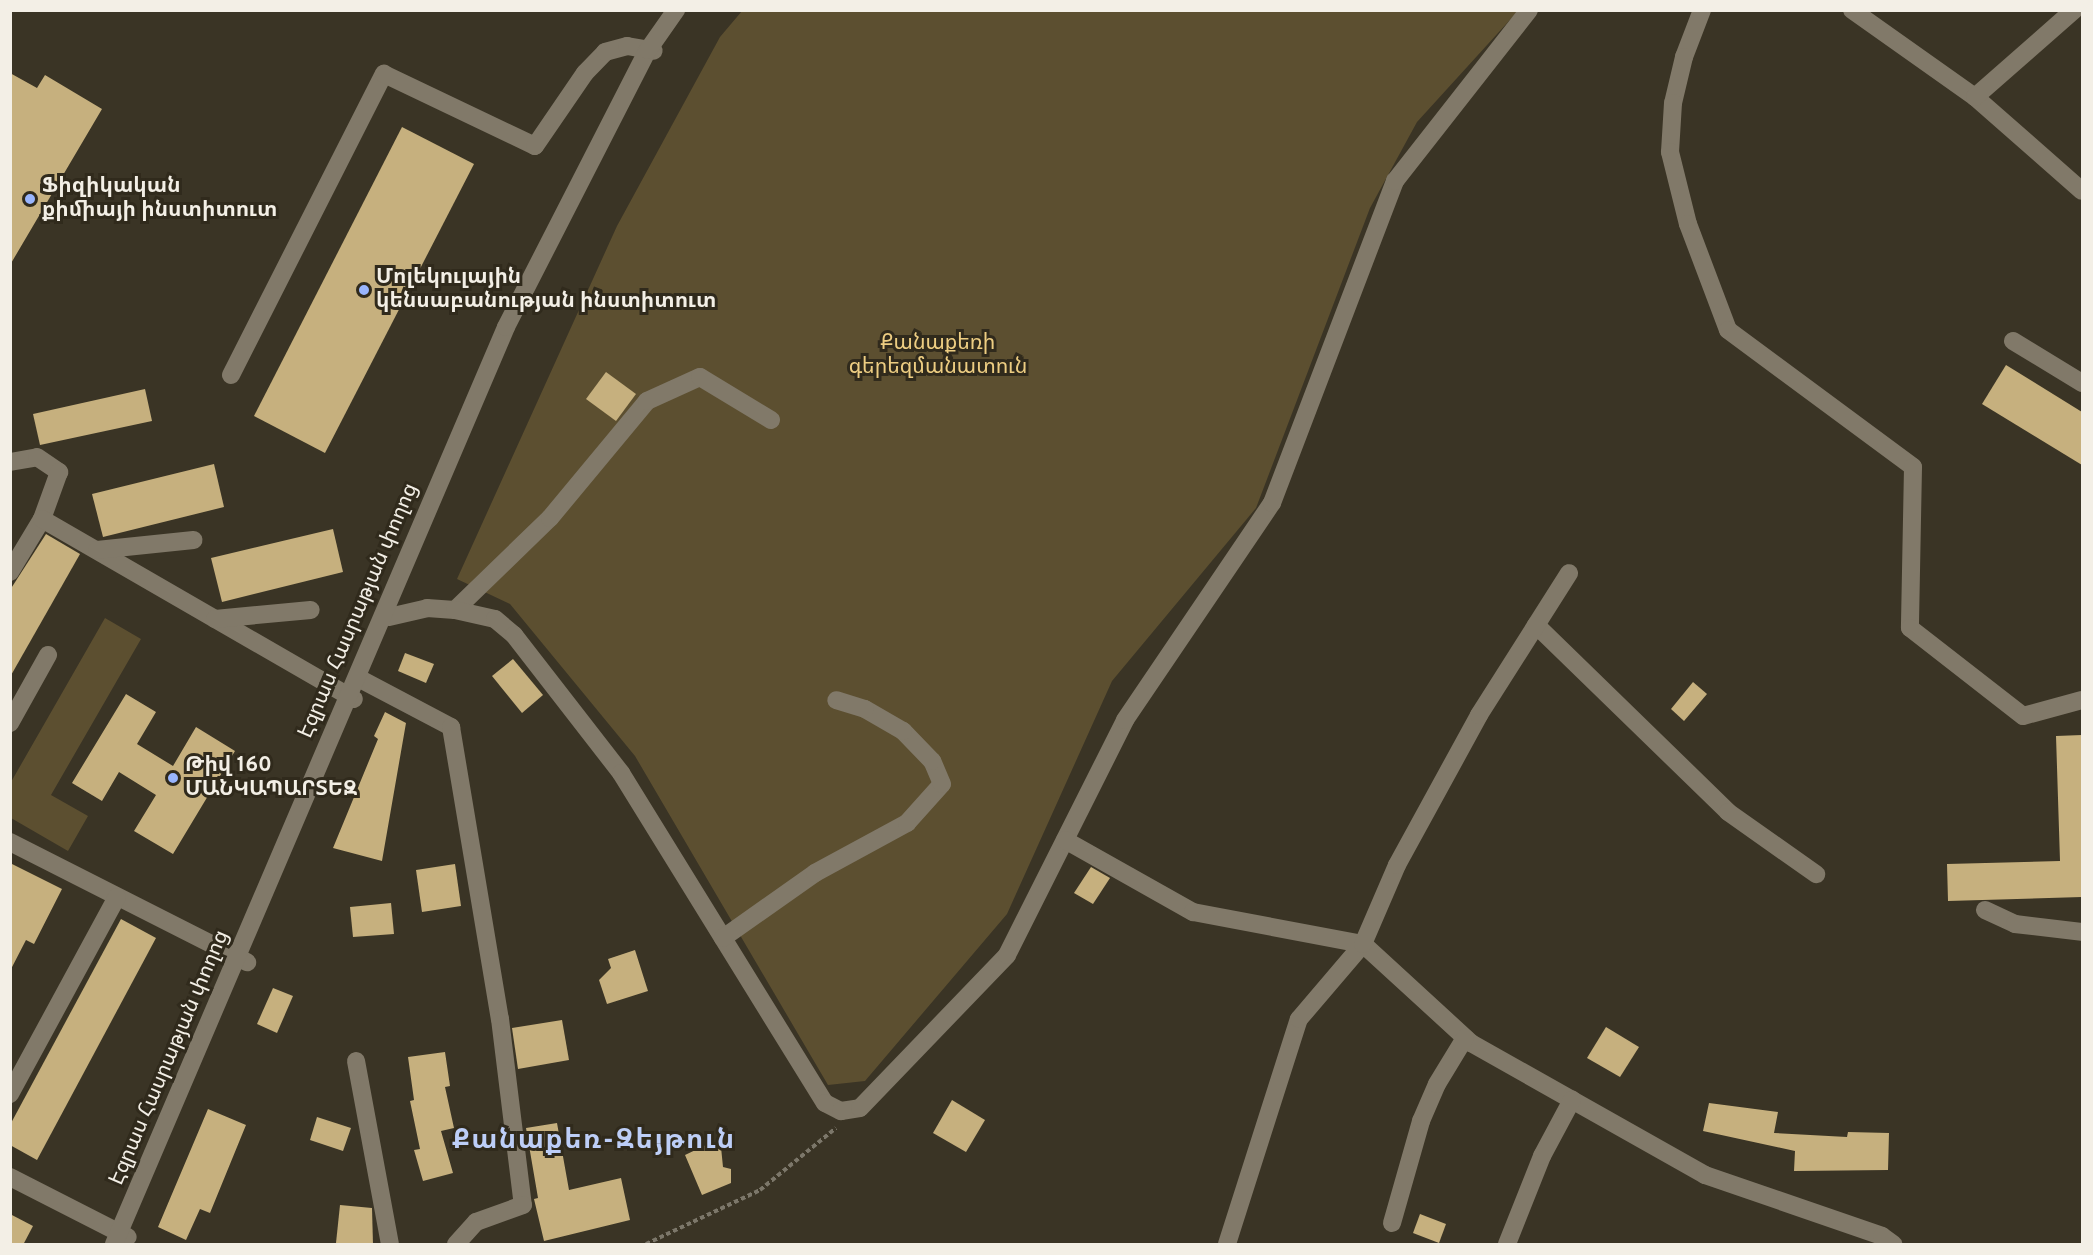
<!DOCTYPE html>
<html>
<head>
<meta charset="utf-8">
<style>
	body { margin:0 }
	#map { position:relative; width:2093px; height:1255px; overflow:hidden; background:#3a3425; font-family:Overpass,"Noto Sans Armenian",sans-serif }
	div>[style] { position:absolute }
	.green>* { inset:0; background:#5c4f30 }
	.building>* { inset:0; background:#c6b07e }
	.path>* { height:4px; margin-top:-2px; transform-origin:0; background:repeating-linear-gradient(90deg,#7c776a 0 4.5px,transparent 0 7.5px) }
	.minor>* { height:18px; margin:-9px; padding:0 9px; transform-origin:9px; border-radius:9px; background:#817969 }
	.dots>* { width:16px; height:16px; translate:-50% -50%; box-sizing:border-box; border:3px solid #302a1c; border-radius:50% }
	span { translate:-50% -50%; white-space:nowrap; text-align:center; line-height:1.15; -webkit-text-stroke:6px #302a1c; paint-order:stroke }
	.poi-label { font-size:21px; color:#f3efe6; font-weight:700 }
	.left { translate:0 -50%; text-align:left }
	.park-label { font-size:21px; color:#edcd82 }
	.street-label { font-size:21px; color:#f3efe6 }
	.district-label { font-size:27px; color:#bdcef7; font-weight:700; letter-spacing:1.5px }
	.frame { position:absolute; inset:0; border:12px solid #f3efe6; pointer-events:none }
</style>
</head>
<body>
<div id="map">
	<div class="green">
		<div style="clip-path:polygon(742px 11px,1518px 11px,1417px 122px,1370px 208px,1256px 508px,1112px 681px,1007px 914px,865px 1081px,828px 1085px,635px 756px,510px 604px,457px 579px,617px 226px,720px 37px)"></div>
		<div style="clip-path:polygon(105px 618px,141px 639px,51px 795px,88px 816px,68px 851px,11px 818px,11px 782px)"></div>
	</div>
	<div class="building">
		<div style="clip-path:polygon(10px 73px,37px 88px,45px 75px,102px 109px,10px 265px)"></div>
		<div style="clip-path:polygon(402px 127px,474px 164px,325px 453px,254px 416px)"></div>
		<div style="clip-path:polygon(2006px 365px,2082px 412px,2082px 465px,1982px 404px)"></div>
		<div style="clip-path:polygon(606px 372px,636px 394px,616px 421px,586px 399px)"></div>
		<div style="clip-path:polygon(145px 389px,152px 421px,40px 445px,33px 414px)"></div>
		<div style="clip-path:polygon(214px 464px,224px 507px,103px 537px,92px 494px)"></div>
		<div style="clip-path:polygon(333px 529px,343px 572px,222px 602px,211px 558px)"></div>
		<div style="clip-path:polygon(46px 534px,80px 554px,10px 677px,10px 590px)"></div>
		<div style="clip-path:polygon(405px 653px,434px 664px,426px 683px,398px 671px)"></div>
		<div style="clip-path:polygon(513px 659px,543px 695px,522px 713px,492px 676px)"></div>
		<div style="clip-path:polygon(1693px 682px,1707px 694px,1684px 721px,1671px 709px)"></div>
		<div style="clip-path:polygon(126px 694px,156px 712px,137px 744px,173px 766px,196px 727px,235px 751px,173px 854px,134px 831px,156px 795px,119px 772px,102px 801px,72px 783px)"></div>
		<div style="clip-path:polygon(385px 712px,406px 723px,382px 861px,333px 848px,378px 739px,374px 736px)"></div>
		<div style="clip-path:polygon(2082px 735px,2082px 897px,1948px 901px,1947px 864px,2060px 861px,2056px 736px)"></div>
		<div style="clip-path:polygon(10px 863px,62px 889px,34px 944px,26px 940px,10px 971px)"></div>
		<div style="clip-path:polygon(455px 864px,461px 906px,422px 912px,416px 870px)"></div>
		<div style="clip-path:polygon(1091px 867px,1110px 878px,1093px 904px,1074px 893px)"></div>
		<div style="clip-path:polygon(391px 903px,394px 934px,353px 937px,350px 907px)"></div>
		<div style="clip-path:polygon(121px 919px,156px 938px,37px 1160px,10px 1145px,10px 1125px)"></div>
		<div style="clip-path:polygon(635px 950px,648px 991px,607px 1004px,599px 980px,611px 968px,608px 959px)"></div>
		<div style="clip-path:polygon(273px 988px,293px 996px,277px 1033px,257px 1024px)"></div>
		<div style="clip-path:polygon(562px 1020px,569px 1060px,518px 1069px,512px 1028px)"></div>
		<div style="clip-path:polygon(1606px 1027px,1639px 1047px,1620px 1077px,1587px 1058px)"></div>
		<div style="clip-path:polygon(445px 1052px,450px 1086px,445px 1087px,454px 1128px,441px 1131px,453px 1173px,423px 1181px,414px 1150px,420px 1149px,410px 1101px,414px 1100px,408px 1057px)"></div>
		<div style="clip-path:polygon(952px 1100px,985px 1120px,966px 1152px,933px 1133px)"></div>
		<div style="clip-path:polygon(1709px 1103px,1778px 1112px,1774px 1133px,1847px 1137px,1848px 1132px,1889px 1133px,1888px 1170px,1794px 1171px,1795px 1151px,1703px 1131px)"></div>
		<div style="clip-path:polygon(208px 1109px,246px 1125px,210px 1213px,200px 1209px,186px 1240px,158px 1227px)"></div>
		<div style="clip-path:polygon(317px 1117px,351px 1128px,343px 1151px,310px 1140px)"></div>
		<div style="clip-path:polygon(557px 1123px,569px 1190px,621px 1178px,630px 1220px,544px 1241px,534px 1199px,538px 1198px,526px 1128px)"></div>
		<div style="clip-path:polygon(706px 1145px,721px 1147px,723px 1167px,731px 1169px,731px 1183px,702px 1195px,685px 1155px)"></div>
		<div style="clip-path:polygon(340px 1205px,372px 1208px,373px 1245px,336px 1243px)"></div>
		<div style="clip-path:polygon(10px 1214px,33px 1226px,23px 1245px,10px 1245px)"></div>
		<div style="clip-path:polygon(1420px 1214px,1446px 1224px,1439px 1243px,1413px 1233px)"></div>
	</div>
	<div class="path">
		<div style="left:646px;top:1244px;width:126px;rotate:-25.3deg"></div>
		<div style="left:760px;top:1190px;width:98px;rotate:-39.2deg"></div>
	</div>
	<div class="minor">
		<div style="left:1702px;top:10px;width:50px;rotate:111deg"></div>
		<div style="left:1684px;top:57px;width:47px;rotate:103.4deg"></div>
		<div style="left:1673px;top:103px;width:49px;rotate:93.5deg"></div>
		<div style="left:1670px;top:152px;width:74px;rotate:76deg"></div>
		<div style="left:1688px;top:224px;width:113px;rotate:69.3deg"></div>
		<div style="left:1728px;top:330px;width:230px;rotate:36.5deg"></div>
		<div style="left:1913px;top:467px;width:161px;rotate:91.1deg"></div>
		<div style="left:1910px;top:628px;width:143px;rotate:37.9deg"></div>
		<div style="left:2023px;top:716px;width:61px;rotate:-15.2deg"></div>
		<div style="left:1852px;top:10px;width:151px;rotate:35.3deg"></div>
		<div style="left:1975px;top:97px;width:142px;rotate:41.3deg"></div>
		<div style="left:1975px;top:97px;width:132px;rotate:-41.3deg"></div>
		<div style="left:2013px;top:341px;width:81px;rotate:31.3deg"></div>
		<div style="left:231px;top:375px;width:338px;rotate:-63.1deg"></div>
		<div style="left:384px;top:74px;width:167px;rotate:25.5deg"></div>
		<div style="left:535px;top:146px;width:88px;rotate:-55.6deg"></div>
		<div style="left:585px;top:73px;width:29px;rotate:-46deg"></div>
		<div style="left:605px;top:52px;width:23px;rotate:-15deg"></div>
		<div style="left:627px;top:46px;width:27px;rotate:10deg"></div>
		<div style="left:10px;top:462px;width:27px;rotate:-10deg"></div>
		<div style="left:37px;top:457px;width:27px;rotate:34deg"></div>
		<div style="left:59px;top:472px;width:50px;rotate:109.9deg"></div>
		<div style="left:42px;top:519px;width:62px;rotate:121.1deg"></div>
		<div style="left:42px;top:519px;width:360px;rotate:30deg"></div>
		<div style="left:97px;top:550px;width:97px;rotate:-5.9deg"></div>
		<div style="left:455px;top:610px;width:132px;rotate:-44.1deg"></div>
		<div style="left:550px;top:518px;width:152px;rotate:-50.3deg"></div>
		<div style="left:647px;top:401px;width:58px;rotate:-24.4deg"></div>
		<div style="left:700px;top:377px;width:83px;rotate:31.2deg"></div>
		<div style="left:389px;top:617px;width:39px;rotate:-13deg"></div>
		<div style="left:427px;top:608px;width:28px;rotate:4deg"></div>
		<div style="left:455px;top:610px;width:41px;rotate:12.7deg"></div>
		<div style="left:495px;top:619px;width:25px;rotate:40deg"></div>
		<div style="left:514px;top:635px;width:175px;rotate:52.2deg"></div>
		<div style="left:621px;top:773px;width:388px;rotate:58.3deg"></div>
		<div style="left:825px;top:1103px;width:18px;rotate:27deg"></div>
		<div style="left:841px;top:1111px;width:19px;rotate:-9deg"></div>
		<div style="left:860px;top:1108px;width:212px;rotate:-46.1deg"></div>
		<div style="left:1007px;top:955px;width:263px;rotate:-63.3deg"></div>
		<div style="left:1125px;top:720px;width:262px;rotate:-55.9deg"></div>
		<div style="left:1272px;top:503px;width:345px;rotate:-69.1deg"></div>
		<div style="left:1395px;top:181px;width:217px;rotate:-51.9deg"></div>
		<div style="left:215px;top:619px;width:96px;rotate:-5.4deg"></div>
		<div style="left:1536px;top:625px;width:268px;rotate:44.2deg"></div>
		<div style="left:1728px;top:812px;width:108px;rotate:35.2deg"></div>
		<div style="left:362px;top:680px;width:101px;rotate:27.8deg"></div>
		<div style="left:451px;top:727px;width:296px;rotate:80.5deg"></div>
		<div style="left:500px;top:1019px;width:187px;rotate:83deg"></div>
		<div style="left:523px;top:1205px;width:50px;rotate:160.1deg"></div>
		<div style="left:476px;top:1222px;width:30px;rotate:132deg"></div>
		<div style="left:10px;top:723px;width:78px;rotate:-60.8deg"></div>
		<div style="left:1065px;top:840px;width:147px;rotate:29.4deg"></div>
		<div style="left:1193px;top:912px;width:173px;rotate:10.7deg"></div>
		<div style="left:1363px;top:944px;width:147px;rotate:42.5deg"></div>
		<div style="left:1471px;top:1043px;width:269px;rotate:29.4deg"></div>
		<div style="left:1705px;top:1175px;width:187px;rotate:19deg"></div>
		<div style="left:1882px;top:1236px;width:14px;rotate:36deg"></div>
		<div style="left:10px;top:842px;width:266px;rotate:26.9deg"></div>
		<div style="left:1985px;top:910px;width:33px;rotate:25deg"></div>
		<div style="left:2015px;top:924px;width:67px;rotate:6.8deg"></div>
		<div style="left:723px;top:938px;width:113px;rotate:-35.2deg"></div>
		<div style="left:815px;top:873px;width:105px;rotate:-28.5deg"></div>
		<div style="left:907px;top:823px;width:52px;rotate:-48.1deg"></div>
		<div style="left:942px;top:784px;width:25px;rotate:-113deg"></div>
		<div style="left:932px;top:761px;width:42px;rotate:-134deg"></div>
		<div style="left:903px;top:731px;width:44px;rotate:-149.9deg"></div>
		<div style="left:865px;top:709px;width:30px;rotate:-163deg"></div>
		<div style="left:356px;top:1061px;width:186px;rotate:79.5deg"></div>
		<div style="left:10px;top:1094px;width:224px;rotate:-61.5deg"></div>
		<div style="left:10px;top:1177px;width:132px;rotate:27deg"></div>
		<div style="left:1392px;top:1223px;width:106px;rotate:-74.1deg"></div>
		<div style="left:1421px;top:1121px;width:40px;rotate:-66.6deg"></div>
		<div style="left:1437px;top:1084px;width:54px;rotate:-58.7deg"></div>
		<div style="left:114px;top:1244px;width:997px;rotate:-66.85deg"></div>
		<div style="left:506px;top:327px;width:311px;rotate:-62.9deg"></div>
		<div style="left:648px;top:50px;width:49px;rotate:-55deg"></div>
		<div style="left:1227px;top:1244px;width:236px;rotate:-72.3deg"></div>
		<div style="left:1299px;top:1019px;width:99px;rotate:-49.5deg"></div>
		<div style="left:1363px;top:944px;width:86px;rotate:-66.7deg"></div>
		<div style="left:1397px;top:865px;width:171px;rotate:-61.3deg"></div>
		<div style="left:1479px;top:715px;width:168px;rotate:-57.6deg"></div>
		<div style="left:1507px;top:1244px;width:95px;rotate:-68.3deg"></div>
		<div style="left:1542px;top:1156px;width:64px;rotate:-61.8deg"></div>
	</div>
	<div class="dots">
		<div style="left:30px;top:199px;background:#99b5fd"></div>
		<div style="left:364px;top:290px;background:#99b5fd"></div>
		<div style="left:173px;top:778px;background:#99b5fd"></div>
	</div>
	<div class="poi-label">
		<span class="left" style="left:42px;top:199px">Ֆիզիկական<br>քիմիայի ինստիտուտ</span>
		<span class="left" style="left:376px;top:290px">Մոլեկուլային<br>կենսաբանության ինստիտուտ</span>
		<span class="left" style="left:185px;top:778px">Թիվ 160<br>ՄԱՆԿԱՊԱՐՏԵԶ</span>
	</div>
	<div class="park-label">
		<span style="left:938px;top:356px">Քանաքեռի<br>գերեզմանատուն</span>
	</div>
	<div class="street-label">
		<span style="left:359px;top:611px;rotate:-67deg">Էզրաս Հասրաթյան փողոց</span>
		<span style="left:170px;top:1058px;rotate:-67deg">Էզրաս Հասրաթյան փողոց</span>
	</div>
	<div class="district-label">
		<span style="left:594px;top:1142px">Քանաքեռ-Զեյթուն</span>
	</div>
	<div class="frame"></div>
</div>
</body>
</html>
